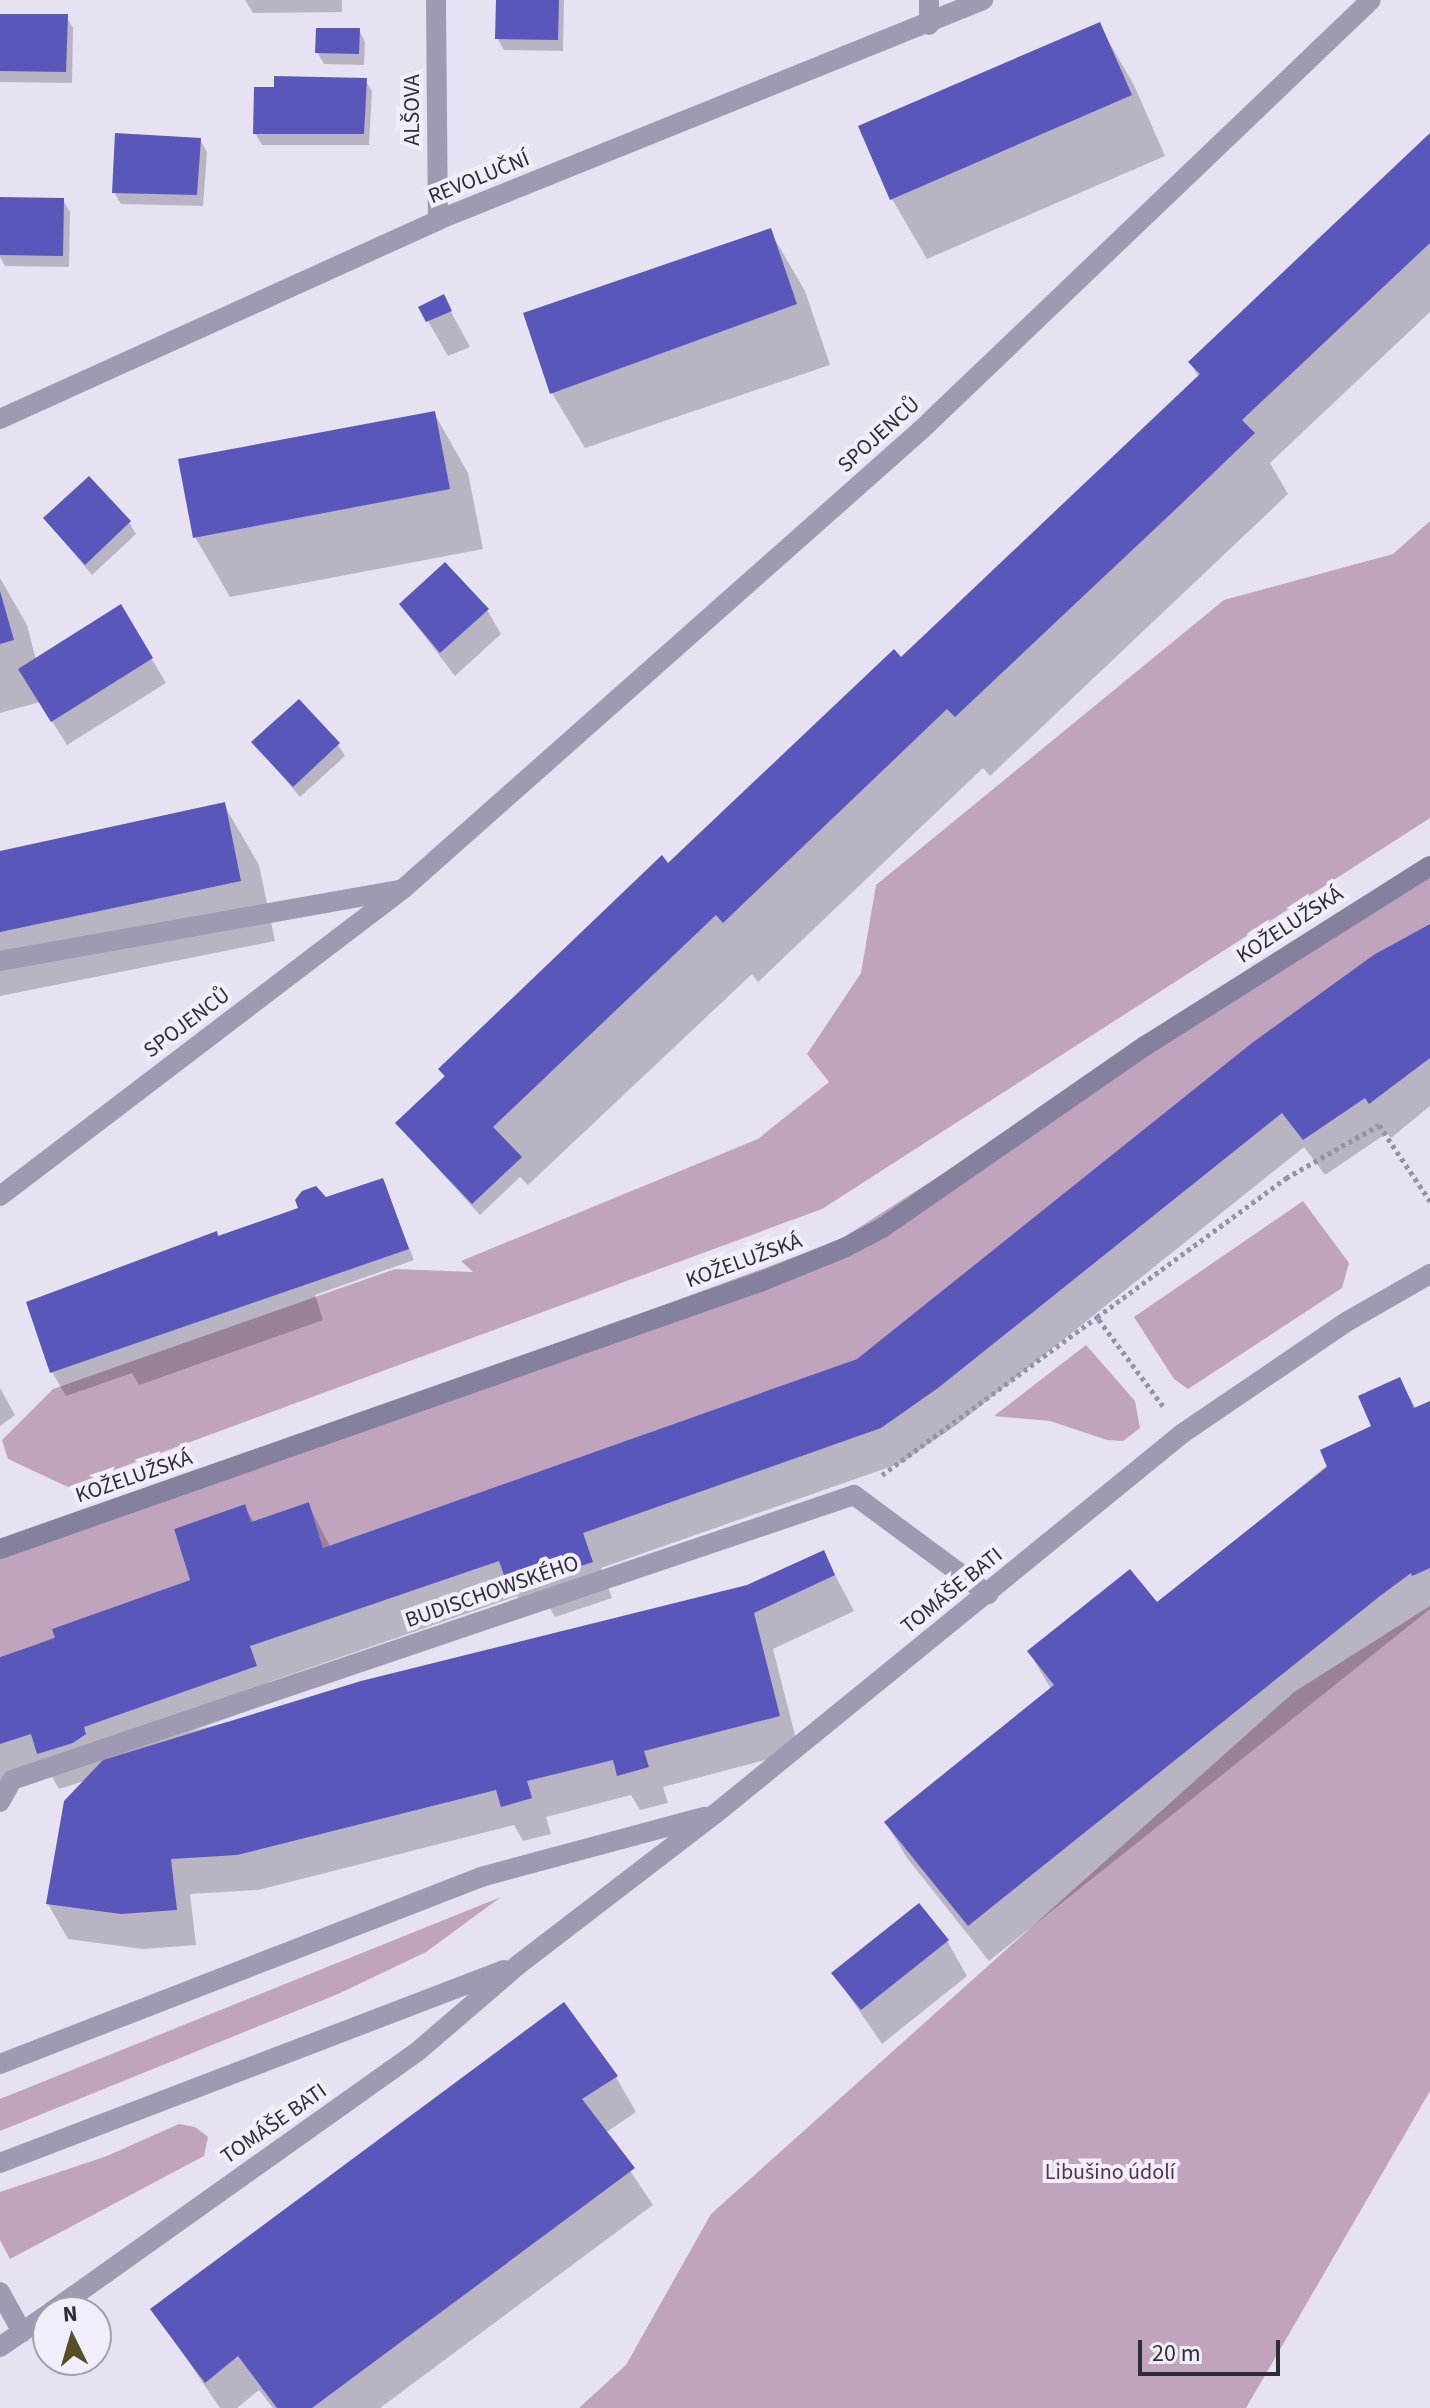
<!DOCTYPE html>
<html>
<head>
<meta charset="utf-8">
<style>
	body { margin:0 }
	#map { position:relative; width:1430px; height:2408px; overflow:hidden; background:#e7e2f2; font-family:"Source Sans 3",sans-serif }
	div>[style] { position:absolute }
	.green>* { inset:0; background:#c0a3bd }
	.shadow>* { inset:0; background:#0003 }
	.building>* { inset:0; background:#5957ba }
	.path>* { height:5px; margin-top:-2.5px; transform-origin:0; background:repeating-linear-gradient(90deg,#9690ab 0 4px,transparent 0 8px) }
	.street>* { height:20px; margin:-10px; padding:0 10px; transform-origin:10px; border-radius:10px; background:#9f9ab2 }
	.secondary>* { height:20px; margin:-10px; padding:0 10px; transform-origin:10px; border-radius:10px; background:#84809d }
	span { translate:-50% -50%; white-space:nowrap; text-align:center; line-height:1.15; -webkit-text-stroke:8px #f2eef9; paint-order:stroke }
	.street-label { font-size:22px; color:#2d2c39 }
	.park-label { font-size:22px; color:#553250 }
	.north { position:absolute; left:32px; top:2296px; width:80px; height:80px; box-sizing:border-box; background:#f2eef9; border:2px solid #a3a0ac; border-radius:50%; rotate:355deg; font-size:22px; font-weight:700; line-height:32px; text-align:center; color:#2d2c39 }
	.north::after { content:''; display:block; margin:auto; width:28px; height:36px; background:#564e25; clip-path:polygon(50% 0,100% 100%,50% 72%,0 100%) }
	.scale { position:absolute; left:1138px; top:2340px; width:142px; height:36px; box-sizing:border-box; border:4px solid #2d2c39; border-top:0; padding-left:10px; font-size:24px; line-height:28px; white-space:nowrap; color:#2d2c39; -webkit-text-stroke:6px #f2eef9; paint-order:stroke }
</style>
</head>
<body>
<div id="map">
	<div class="green">
		<div style="clip-path:polygon(1430px 521px,1430px 818px,822px 1209px,68px 1487px,8px 1459px,2px 1440px,53px 1389px,395px 1269px,473px 1272px,461px 1261px,758px 1139px,829px 1082px,807px 1054px,861px 973px,876px 885px,1224px 600px,1393px 554px)"></div>
		<div style="clip-path:polygon(1430px 860px,1430px 924px,1375px 954px,857px 1359px,323px 1548px,309px 1502px,251px 1522px,244px 1504px,174px 1529px,190px 1580px,53px 1629px,55px 1638px,0 1657px,0 1549px,838px 1241px)"></div>
		<div style="clip-path:polygon(1303px 1201px,1349px 1263px,1342px 1288px,1188px 1389px,1174px 1379px,1134px 1317px)"></div>
		<div style="clip-path:polygon(1086px 1345px,1135px 1401px,1140px 1428px,1123px 1441px,1107px 1440px,1050px 1421px,994px 1416px)"></div>
		<div style="clip-path:polygon(1430px 1606px,1430px 2091px,1246px 2408px,579px 2408px,626px 2365px,711px 2214px,1294px 1692px)"></div>
		<div style="clip-path:polygon(501px 1897px,426px 1952px,338px 1994px,0 2131px,0 2099px)"></div>
		<div style="clip-path:polygon(179px 2124px,195px 2127px,208px 2137px,204px 2156px,10px 2259px,0 2240px,0 2192px,107px 2156px)"></div>
	</div>
	<div class="shadow">
		<div style="clip-path:polygon(245px 0,342px 0,342px 12px,253px 13px)"></div>
		<div style="clip-path:polygon(498px 0,564px 0,563px 51px,504px 50px,497px 38px)"></div>
		<div style="clip-path:polygon(0 15px,66px 16px,73px 28px,72px 83px,0 82px)"></div>
		<div style="clip-path:polygon(1099px 25px,1134px 85px,1165px 156px,927px 259px,892px 199px)"></div>
		<div style="clip-path:polygon(359px 30px,365px 42px,364px 65px,324px 64px,317px 52px)"></div>
		<div style="clip-path:polygon(365px 80px,372px 91px,369px 145px,262px 145px,255px 133px)"></div>
		<div style="clip-path:polygon(1430px 136px,1430px 312px,1270px 463px,1288px 494px,990px 776px,983px 768px,758px 982px,752px 974px,528px 1185px,520px 1177px,480px 1215px,397px 1124px,445px 1078px,440px 1069px,901px 660px,1199px 378px,1190px 362px)"></div>
		<div style="clip-path:polygon(200px 140px,207px 152px,203px 206px,121px 204px,114px 192px)"></div>
		<div style="clip-path:polygon(0 199px,63px 200px,70px 212px,69px 267px,5px 266px,0 257px)"></div>
		<div style="clip-path:polygon(770px 231px,805px 291px,830px 365px,585px 448px,552px 393px,526px 314px)"></div>
		<div style="clip-path:polygon(443px 297px,470px 347px,448px 356px,428px 321px)"></div>
		<div style="clip-path:polygon(434px 413px,468px 473px,483px 549px,230px 597px,195px 537px)"></div>
		<div style="clip-path:polygon(45px 519px,129px 522px,136px 534px,92px 575px)"></div>
		<div style="clip-path:polygon(0 578px,27px 625px,36px 660px,121px 607px,166px 683px,67px 745px,40px 702px,0 713px)"></div>
		<div style="clip-path:polygon(401px 605px,487px 610px,501px 634px,455px 676px)"></div>
		<div style="clip-path:polygon(254px 743px,338px 745px,345px 756px,300px 797px)"></div>
		<div style="clip-path:polygon(224px 805px,259px 865px,275px 941px,0 996px,0 853px)"></div>
		<div style="clip-path:polygon(1430px 927px,1430px 1106px,1391px 1138px,1387px 1133px,1325px 1175px,1304px 1147px,958px 1424px,901px 1463px,601px 1568px,612px 1598px,555px 1617px,550px 1608px,528px 1615px,517px 1596px,269px 1682px,275px 1701px,189px 1732px,748px 1587px,823px 1552px,854px 1611px,773px 1649px,799px 1751px,663px 1787px,668px 1803px,640px 1810px,631px 1795px,546px 1817px,551px 1834px,523px 1841px,514px 1825px,258px 1890px,190px 1894px,196px 1945px,143px 1949px,68px 1939px,48px 1904px,87px 1780px,59px 1789px,48px 1770px,0 1786px,0 1659px,193px 1582px,244px 1506px,254px 1523px,308px 1504px,331px 1548px,858px 1361px)"></div>
		<div style="clip-path:polygon(382px 1180px,414px 1260px,315px 1295px,323px 1320px,139px 1385px,132px 1373px,66px 1396px,52px 1372px,218px 1238px)"></div>
		<div style="clip-path:polygon(1400px 1380px,1416px 1409px,1430px 1403px,1430px 1609px,989px 1961px,907px 1858px,886px 1823px,1051px 1689px,1029px 1652px,1157px 1605px,1374px 1427px)"></div>
		<div style="clip-path:polygon(0 1388px,15px 1415px,0 1426px)"></div>
		<div style="clip-path:polygon(947px 1941px,967px 1976px,882px 2044px,834px 1974px)"></div>
		<div style="clip-path:polygon(616px 2077px,636px 2112px,605px 2133px,653px 2205px,380px 2408px,273px 2408px,259px 2390px,237px 2408px,220px 2408px,153px 2310px)"></div>
	</div>
	<div class="building">
		<div style="clip-path:polygon(496px 0,559px 0,558px 40px,495px 39px)"></div>
		<div style="clip-path:polygon(0 14px,68px 14px,66px 72px,0 71px)"></div>
		<div style="clip-path:polygon(1100px 22px,1132px 95px,890px 200px,858px 126px)"></div>
		<div style="clip-path:polygon(316px 28px,360px 28px,359px 54px,315px 53px)"></div>
		<div style="clip-path:polygon(274px 76px,367px 78px,364px 134px,253px 134px,254px 87px,274px 87px)"></div>
		<div style="clip-path:polygon(115px 133px,201px 138px,197px 195px,112px 193px)"></div>
		<div style="clip-path:polygon(1430px 133px,1430px 243px,1242px 420px,1255px 433px,1178px 507px,955px 717px,947px 709px,723px 923px,716px 915px,493px 1127px,522px 1157px,472px 1204px,395px 1123px,445px 1076px,438px 1069px,662px 855px,668px 863px,894px 649px,901px 657px,1200px 374px,1188px 362px)"></div>
		<div style="clip-path:polygon(0 197px,64px 198px,63px 256px,0 255px)"></div>
		<div style="clip-path:polygon(771px 228px,797px 304px,550px 394px,523px 313px)"></div>
		<div style="clip-path:polygon(444px 294px,452px 311px,426px 322px,418px 307px)"></div>
		<div style="clip-path:polygon(435px 411px,450px 489px,193px 538px,178px 459px)"></div>
		<div style="clip-path:polygon(89px 476px,131px 521px,85px 565px,43px 518px)"></div>
		<div style="clip-path:polygon(445px 562px,489px 609px,440px 653px,399px 604px)"></div>
		<div style="clip-path:polygon(0 591px,14px 640px,0 644px)"></div>
		<div style="clip-path:polygon(121px 604px,153px 658px,51px 722px,18px 669px)"></div>
		<div style="clip-path:polygon(299px 699px,340px 743px,293px 787px,251px 742px)"></div>
		<div style="clip-path:polygon(225px 802px,241px 881px,0 932px,0 851px)"></div>
		<div style="clip-path:polygon(1430px 924px,1430px 1058px,1369px 1104px,1365px 1098px,1303px 1140px,1282px 1113px,938px 1388px,881px 1428px,583px 1533px,593px 1562px,532px 1582px,529px 1573px,506px 1581px,499px 1561px,250px 1646px,257px 1666px,84px 1727px,86px 1734px,73px 1743px,37px 1754px,31px 1734px,0 1744px,0 1657px,55px 1638px,52px 1629px,190px 1580px,174px 1529px,245px 1504px,251px 1522px,309px 1502px,323px 1548px,857px 1359px,1252px 1043px,1375px 954px)"></div>
		<div style="clip-path:polygon(383px 1178px,409px 1249px,50px 1373px,26px 1302px,217px 1231px,218px 1236px,298px 1208px,295px 1200px,302px 1191px,316px 1186px,326px 1197px)"></div>
		<div style="clip-path:polygon(1400px 1377px,1414px 1408px,1430px 1401px,1430px 1568px,1412px 1576px,1411px 1573px,1380px 1596px,968px 1926px,884px 1822px,1054px 1685px,1027px 1651px,1130px 1569px,1157px 1602px,1327px 1467px,1320px 1450px,1371px 1426px,1358px 1396px)"></div>
		<div style="clip-path:polygon(824px 1550px,835px 1575px,754px 1613px,780px 1716px,644px 1751px,649px 1767px,617px 1776px,613px 1760px,527px 1781px,532px 1798px,501px 1807px,496px 1790px,237px 1855px,171px 1859px,177px 1910px,121px 1914px,46px 1904px,64px 1801px,103px 1760px,361px 1681px,747px 1585px)"></div>
		<div style="clip-path:polygon(919px 1903px,949px 1940px,861px 2010px,831px 1973px)"></div>
		<div style="clip-path:polygon(564px 2002px,618px 2076px,582px 2099px,635px 2168px,312px 2408px,277px 2408px,238px 2356px,205px 2383px,150px 2309px)"></div>
	</div>
	<div class="path">
		<div style="left:1163px;top:1406px;width:111px;rotate:-126.6deg"></div>
		<div style="left:1097px;top:1317px;width:235px;rotate:-36.3deg"></div>
		<div style="left:1286px;top:1178px;width:107px;rotate:-29.7deg"></div>
		<div style="left:1379px;top:1125px;width:92px;rotate:56.1deg"></div>
		<div style="left:882px;top:1475px;width:267px;rotate:-36.3deg"></div>
	</div>
	<div class="street">
		<div style="left:436px;top:0;width:220px;rotate:89.5deg"></div>
		<div style="left:929px;top:0;width:25px;rotate:90deg"></div>
		<div style="left:0;top:419px;width:481px;rotate:-24.4deg"></div>
		<div style="left:438px;top:220px;width:588px;rotate:-21.98deg"></div>
		<div style="left:0;top:961px;width:405px;rotate:-10.1deg"></div>
		<div style="left:0;top:1196px;width:507px;rotate:-37.3deg"></div>
		<div style="left:403px;top:889px;width:692px;rotate:-41.54deg"></div>
		<div style="left:921px;top:430px;width:622px;rotate:-43.7deg"></div>
		<div style="left:0;top:1802px;width:25px;rotate:-61deg"></div>
		<div style="left:12px;top:1780px;width:889px;rotate:-18.7deg"></div>
		<div style="left:854px;top:1495px;width:167px;rotate:36.5deg"></div>
		<div style="left:0;top:2064px;width:516px;rotate:-21.24deg"></div>
		<div style="left:481px;top:1877px;width:231px;rotate:-15.1deg"></div>
		<div style="left:0;top:2163px;width:540px;rotate:-20.95deg"></div>
		<div style="left:0;top:2292px;width:46px;rotate:61.2deg"></div>
		<div style="left:51px;top:2312px;width:449px;rotate:-35.4deg"></div>
		<div style="left:417px;top:2052px;width:133px;rotate:-40.7deg"></div>
		<div style="left:518px;top:1965px;width:248px;rotate:-37.5deg"></div>
		<div style="left:715px;top:1814px;width:603px;rotate:-39.15deg"></div>
		<div style="left:1183px;top:1433px;width:199px;rotate:-34.2deg"></div>
		<div style="left:1348px;top:1321px;width:95px;rotate:-29.8deg"></div>
		<div style="left:0;top:2347px;width:58px;rotate:-34.5deg"></div>
	</div>
	<div class="secondary">
		<div style="left:0;top:1549px;width:806px;rotate:-19.36deg"></div>
		<div style="left:760px;top:1282px;width:93px;rotate:-22.1deg"></div>
		<div style="left:846px;top:1247px;width:41px;rotate:-27.8deg"></div>
		<div style="left:882px;top:1228px;width:320px;rotate:-34.7deg"></div>
		<div style="left:1145px;top:1046px;width:337px;rotate:-32.3deg"></div>
	</div>
	<div class="street-label">
		<span style="left:413px;top:110px;rotate:-90deg">ALŠOVA</span>
		<span style="left:479px;top:178px;rotate:-22deg">REVOLUČNÍ</span>
		<span style="left:879px;top:435px;rotate:-42deg">SPOJENCŮ</span>
		<span style="left:1290px;top:925px;rotate:-33deg">KOŽELUŽSKÁ</span>
		<span style="left:187px;top:1023px;rotate:-37deg">SPOJENCŮ</span>
		<span style="left:744px;top:1261px;rotate:-20deg">KOŽELUŽSKÁ</span>
		<span style="left:134px;top:1477px;rotate:-19deg">KOŽELUŽSKÁ</span>
		<span style="left:952px;top:1591px;rotate:-39deg">TOMÁŠE BATI</span>
		<span style="left:492px;top:1592px;rotate:-19deg">BUDISCHOWSKÉHO</span>
		<span style="left:274px;top:2124px;rotate:-35deg">TOMÁŠE BATI</span>
	</div>
	<div class="park-label">
		<span style="left:1110px;top:2173px">Libušino údolí</span>
	</div>
	<div class="north">N</div>
	<div class="scale">20 m</div>
</div>
</body>
</html>
